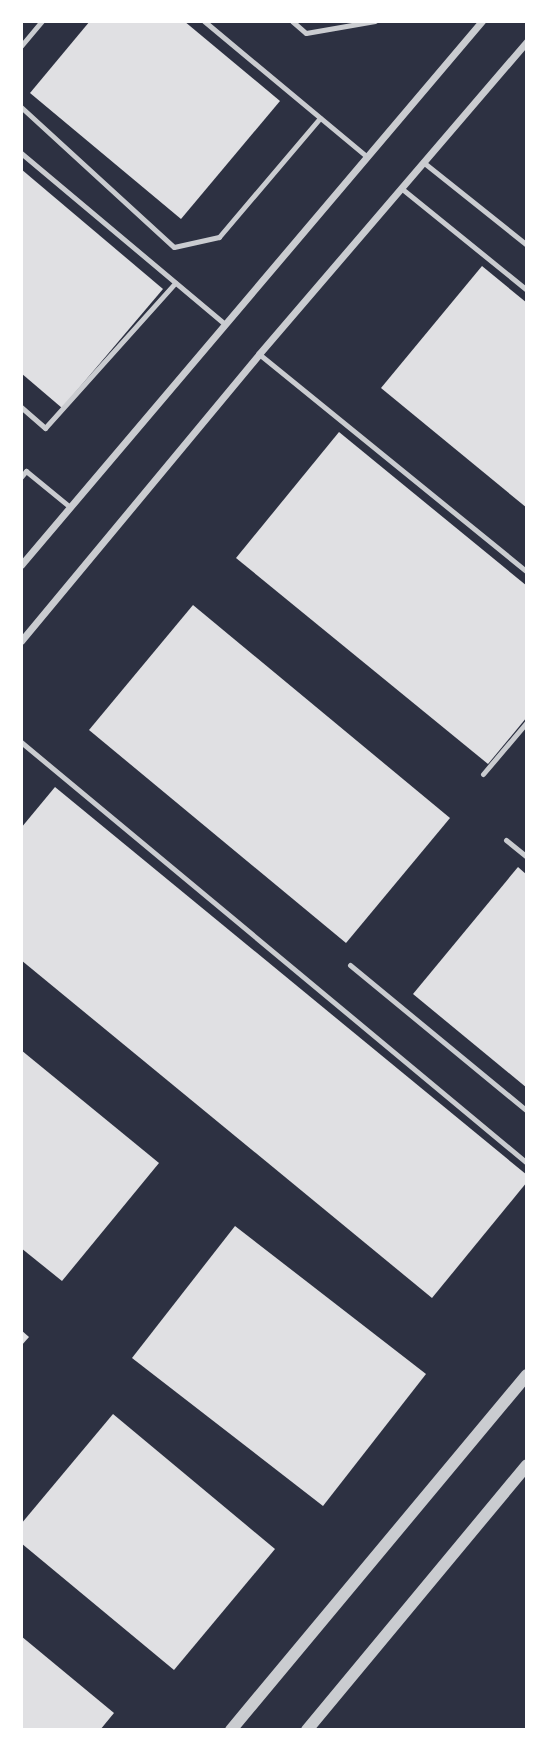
<!DOCTYPE html>
<html>
<head>
<meta charset="utf-8">
<style>
	body { margin:0 }
	#map { position:relative; width:548px; height:1751px; overflow:hidden; background:#2d3142; font-family:"Playfair Display",serif }
	div>[style] { position:absolute }
	.building>* { inset:0; background:#e0e0e3 }
	.service>* { height:5px; margin:-2.5px; padding:0 2.5px; transform-origin:2.5px; border-radius:2.5px; background:#caccd0 }
	.minor>* { height:7px; margin:-3.5px; padding:0 3.5px; transform-origin:3.5px; border-radius:3.5px; background:#caccd0 }
	.tertiary>* { height:12px; margin:-6px; padding:0 6px; transform-origin:6px; border-radius:6px; background:#caccd0 }
	span { translate:-50% -50%; white-space:nowrap; text-align:center; line-height:1.15; -webkit-text-stroke:7px #fff; paint-order:stroke }
	.frame { position:absolute; inset:0; border:23px solid #fff; pointer-events:none }
</style>
</head>
<body>
<div id="map">
	<div class="building">
		<div style="clip-path:polygon(90px 21px,184px 21px,280px 101px,181px 219px,30px 93px)"></div>
		<div style="clip-path:polygon(21px 169px,163px 289px,62px 408px,21px 373px)"></div>
		<div style="clip-path:polygon(482px 266px,527px 303px,527px 508px,381px 388px)"></div>
		<div style="clip-path:polygon(339px 432px,527px 586px,527px 717px,488px 764px,236px 558px)"></div>
		<div style="clip-path:polygon(193px 605px,450px 818px,346px 943px,89px 730px)"></div>
		<div style="clip-path:polygon(55px 787px,527px 1175px,527px 1182px,432px 1298px,21px 960px,21px 828px)"></div>
		<div style="clip-path:polygon(518px 867px,527px 875px,527px 1088px,413px 994px)"></div>
		<div style="clip-path:polygon(21px 1050px,159px 1163px,62px 1281px,21px 1248px)"></div>
		<div style="clip-path:polygon(235px 1226px,426px 1374px,323px 1506px,132px 1358px)"></div>
		<div style="clip-path:polygon(21px 1330px,29px 1337px,21px 1346px)"></div>
		<div style="clip-path:polygon(113px 1414px,275px 1549px,174px 1670px,21px 1543px,21px 1524px)"></div>
		<div style="clip-path:polygon(21px 1636px,114px 1713px,100px 1730px,21px 1730px)"></div>
	</div>
	<div class="service">
		<div style="left:204px;top:21px;width:212px;rotate:39.8deg"></div>
		<div style="left:292px;top:21px;width:18px;rotate:41deg"></div>
		<div style="left:306px;top:33px;width:70px;rotate:-9.9deg"></div>
		<div style="left:21px;top:46px;width:33px;rotate:-50deg"></div>
		<div style="left:21px;top:107px;width:207px;rotate:42.5deg"></div>
		<div style="left:174px;top:247px;width:46px;rotate:-12.5deg"></div>
		<div style="left:219px;top:237px;width:156px;rotate:-49.7deg"></div>
		<div style="left:21px;top:153px;width:266px;rotate:40deg"></div>
		<div style="left:423px;top:162px;width:133px;rotate:38.6deg"></div>
		<div style="left:401px;top:188px;width:162px;rotate:39deg"></div>
		<div style="left:259px;top:354px;width:345px;rotate:39.1deg"></div>
		<div style="left:21px;top:407px;width:32px;rotate:41deg"></div>
		<div style="left:45px;top:428px;width:195px;rotate:-48.1deg"></div>
		<div style="left:21px;top:477px;width:8px;rotate:-50deg"></div>
		<div style="left:26px;top:471px;width:57px;rotate:39.3deg"></div>
		<div style="left:21px;top:742px;width:658px;rotate:39.76deg"></div>
		<div style="left:483px;top:774px;width:68px;rotate:-49.8deg"></div>
		<div style="left:506px;top:840px;width:27px;rotate:39deg"></div>
		<div style="left:350px;top:965px;width:229px;rotate:39.5deg"></div>
	</div>
	<div class="minor">
		<div style="left:21px;top:565px;width:713px;rotate:-49.72deg"></div>
		<div style="left:21px;top:641px;width:373px;rotate:-50.3deg"></div>
		<div style="left:259px;top:354px;width:412px;rotate:-49.4deg"></div>
	</div>
	<div class="tertiary">
		<div style="left:231px;top:1730px;width:462px;rotate:-50.2deg"></div>
		<div style="left:307px;top:1730px;width:344px;rotate:-50.3deg"></div>
	</div>
	<div class="frame"></div>
</div>
</body>
</html>
